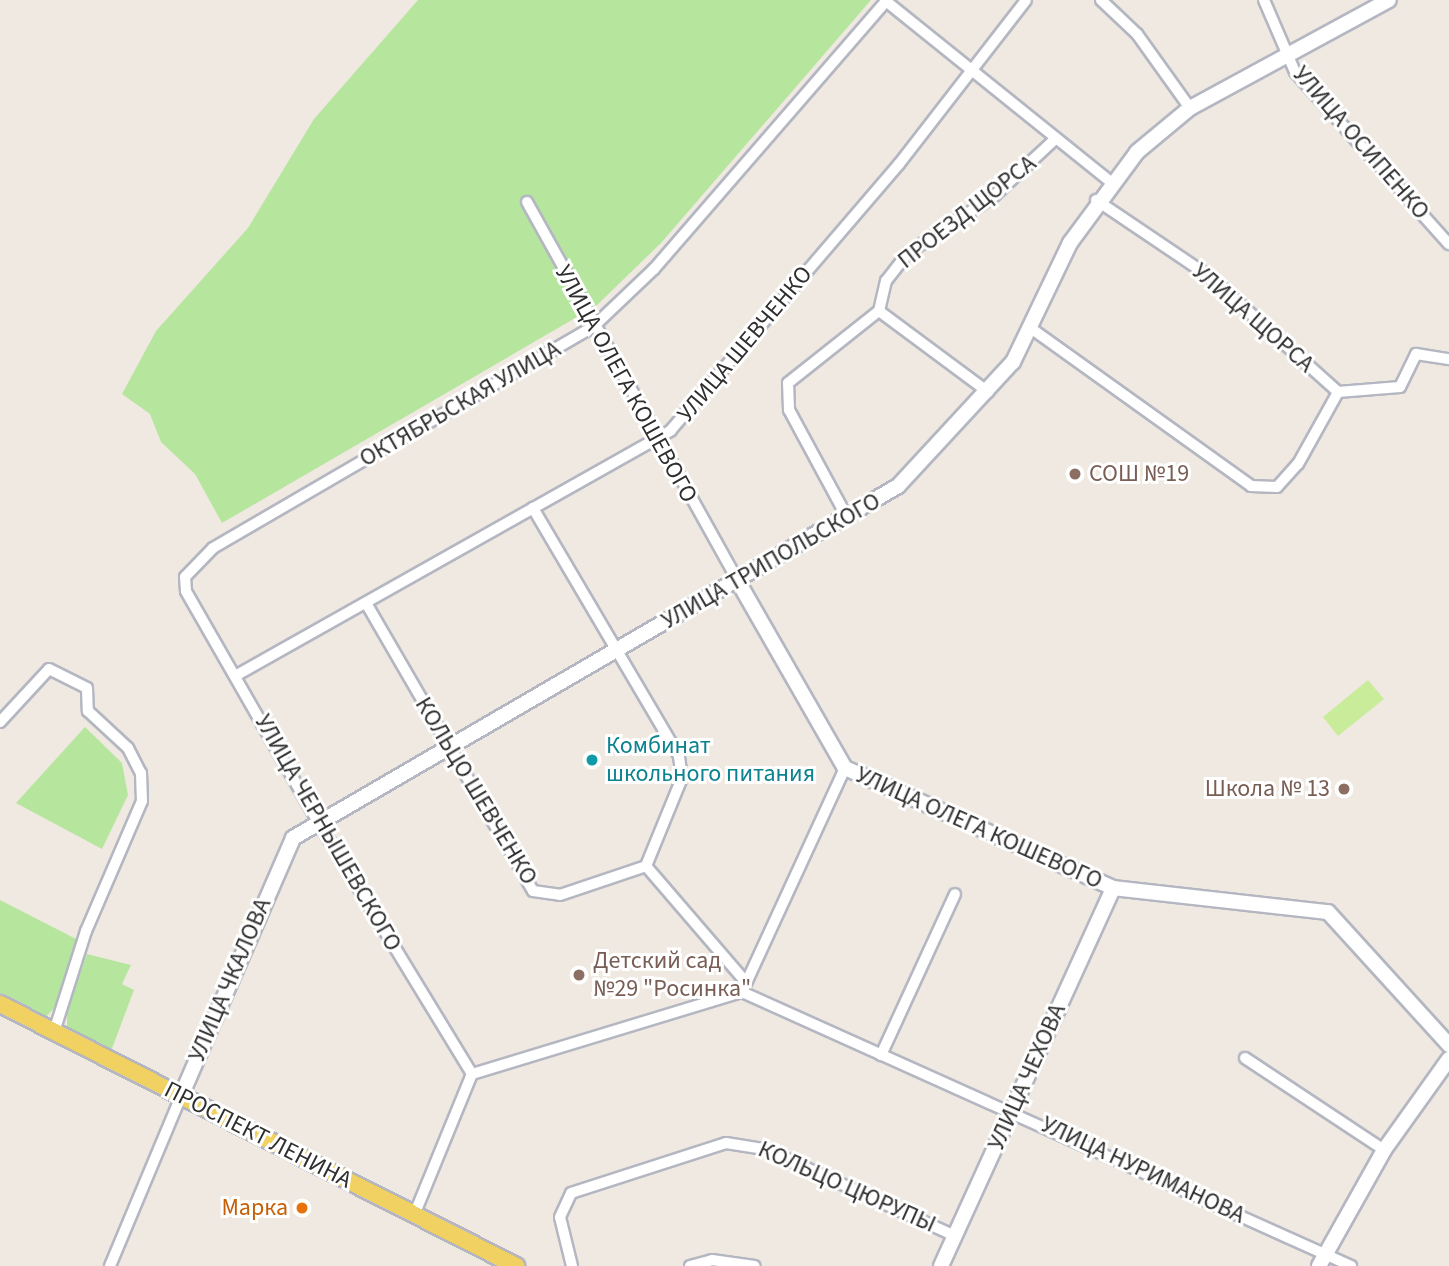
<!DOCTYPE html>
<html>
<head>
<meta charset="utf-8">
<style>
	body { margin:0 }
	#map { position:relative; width:1449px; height:1266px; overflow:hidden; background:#efe9e1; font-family:"Source Sans 3",sans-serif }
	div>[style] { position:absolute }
	.green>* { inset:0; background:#b6e59e }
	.pitch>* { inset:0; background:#c9ec9a }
	.roads { filter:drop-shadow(2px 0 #b4b7c1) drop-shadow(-2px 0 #b4b7c1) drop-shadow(0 2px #b4b7c1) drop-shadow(0 -2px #b4b7c1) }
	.street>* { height:10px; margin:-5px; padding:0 5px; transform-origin:5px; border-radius:5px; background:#fff }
	.secondary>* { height:14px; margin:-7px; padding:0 7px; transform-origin:7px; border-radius:7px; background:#fff }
	.primary>* { height:16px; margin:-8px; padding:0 8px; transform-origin:8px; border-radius:8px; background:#f2d163 }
	.dots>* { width:19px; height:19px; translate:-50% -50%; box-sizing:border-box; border:4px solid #fff; border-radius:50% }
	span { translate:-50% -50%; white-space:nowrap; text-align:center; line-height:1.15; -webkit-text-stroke:6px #fff; paint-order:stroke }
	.street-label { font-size:24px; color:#2e2e2e }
	.education-label { font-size:24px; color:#785e54 }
	.left { translate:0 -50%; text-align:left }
	.right { translate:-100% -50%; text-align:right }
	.culture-label { font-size:24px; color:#0d838f }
	.food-label { font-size:24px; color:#c56008 }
</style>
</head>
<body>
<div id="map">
	<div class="green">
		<div style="clip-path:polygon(418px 0,871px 0,661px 243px,596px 306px,222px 523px,195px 474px,161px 442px,150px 414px,122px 394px,156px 331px,248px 228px,314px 119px)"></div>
		<div style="clip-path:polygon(85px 727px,122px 763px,128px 795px,102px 849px,16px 803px)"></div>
		<div style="clip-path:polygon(0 900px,78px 940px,56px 1006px,45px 1018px,0 994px)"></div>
		<div style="clip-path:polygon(87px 954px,131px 965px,122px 984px,134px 990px,111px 1051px,67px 1029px,67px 1010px)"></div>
	</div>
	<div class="pitch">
		<div style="clip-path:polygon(1368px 680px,1384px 699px,1338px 736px,1323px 717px)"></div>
	</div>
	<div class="roads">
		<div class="street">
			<div style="left:1101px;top:0;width:50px;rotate:43.4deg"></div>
			<div style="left:1137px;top:34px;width:91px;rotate:54.4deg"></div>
			<div style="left:1264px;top:0;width:78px;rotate:66.7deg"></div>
			<div style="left:1295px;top:72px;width:231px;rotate:48.2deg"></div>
			<div style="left:887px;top:2px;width:286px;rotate:38.8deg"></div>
			<div style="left:1096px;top:200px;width:138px;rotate:34deg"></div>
			<div style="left:1210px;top:277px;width:172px;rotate:41.9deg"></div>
			<div style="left:527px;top:202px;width:436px;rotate:60.9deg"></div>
			<div style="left:879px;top:311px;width:136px;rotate:36.6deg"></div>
			<div style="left:1032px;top:329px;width:269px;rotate:35.6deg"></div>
			<div style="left:1251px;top:486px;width:26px;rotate:2deg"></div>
			<div style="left:1277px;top:487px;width:31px;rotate:-48deg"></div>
			<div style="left:1298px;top:464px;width:82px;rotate:-60.9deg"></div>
			<div style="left:1338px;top:392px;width:62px;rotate:-4.6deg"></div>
			<div style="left:1400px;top:387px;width:37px;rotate:-64deg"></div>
			<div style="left:1416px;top:354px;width:33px;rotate:9deg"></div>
			<div style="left:848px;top:519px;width:124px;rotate:-118.4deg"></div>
			<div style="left:789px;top:410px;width:27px;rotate:-92deg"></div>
			<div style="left:788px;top:383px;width:116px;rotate:-38.4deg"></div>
			<div style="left:879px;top:311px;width:31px;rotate:-77deg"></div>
			<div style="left:886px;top:281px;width:36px;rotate:-52deg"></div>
			<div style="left:908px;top:253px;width:103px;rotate:-33.5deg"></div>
			<div style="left:994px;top:196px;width:82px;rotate:-43deg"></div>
			<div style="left:366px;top:603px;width:333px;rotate:59.9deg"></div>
			<div style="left:533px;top:891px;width:27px;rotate:8deg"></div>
			<div style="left:560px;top:895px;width:91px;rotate:-18.6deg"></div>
			<div style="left:646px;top:866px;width:95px;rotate:-67.8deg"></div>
			<div style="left:682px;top:778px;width:22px;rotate:-98deg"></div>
			<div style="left:679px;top:756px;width:288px;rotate:-120.5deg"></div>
			<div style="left:237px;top:675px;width:498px;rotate:-29.4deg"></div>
			<div style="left:671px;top:430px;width:350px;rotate:-49.4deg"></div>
			<div style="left:899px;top:164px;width:207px;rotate:-52.2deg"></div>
			<div style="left:0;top:722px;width:72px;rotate:-47.2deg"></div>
			<div style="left:49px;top:669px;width:42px;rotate:26.6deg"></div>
			<div style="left:87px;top:688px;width:23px;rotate:88deg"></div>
			<div style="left:88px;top:711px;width:54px;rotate:42.8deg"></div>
			<div style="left:128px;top:748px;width:28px;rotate:63deg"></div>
			<div style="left:141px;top:773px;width:28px;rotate:88deg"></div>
			<div style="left:142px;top:801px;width:142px;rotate:113.3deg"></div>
			<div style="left:86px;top:931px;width:106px;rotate:107.6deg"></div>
			<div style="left:646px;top:866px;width:152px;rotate:49.3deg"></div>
			<div style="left:742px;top:992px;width:247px;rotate:-65.3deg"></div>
			<div style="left:881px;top:1055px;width:177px;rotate:-65.3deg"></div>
			<div style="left:1245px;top:1058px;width:167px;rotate:33.5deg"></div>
			<div style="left:472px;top:1074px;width:298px;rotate:-121.4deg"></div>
			<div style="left:317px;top:820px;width:264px;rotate:-119.8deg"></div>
			<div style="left:186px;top:591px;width:14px;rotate:-94deg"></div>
			<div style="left:185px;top:577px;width:40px;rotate:-46deg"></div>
			<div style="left:213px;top:548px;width:440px;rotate:-30.2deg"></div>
			<div style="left:593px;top:327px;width:84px;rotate:-43.6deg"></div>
			<div style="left:654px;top:269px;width:356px;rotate:-49.1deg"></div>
			<div style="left:472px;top:1074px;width:282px;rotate:-16.9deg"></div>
			<div style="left:742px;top:992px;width:668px;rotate:24.22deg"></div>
			<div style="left:417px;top:1208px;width:145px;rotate:-67.7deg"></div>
			<div style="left:110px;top:1266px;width:184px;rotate:-67.3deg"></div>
			<div style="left:572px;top:1266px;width:50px;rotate:-103.8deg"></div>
			<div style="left:560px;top:1217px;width:26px;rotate:-65deg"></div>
			<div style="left:571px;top:1193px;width:163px;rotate:-17.9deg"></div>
			<div style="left:726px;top:1143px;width:39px;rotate:9deg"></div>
			<div style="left:765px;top:1149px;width:209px;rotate:24.6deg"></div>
			<div style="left:690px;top:1266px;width:23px;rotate:-15deg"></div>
			<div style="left:712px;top:1260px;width:43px;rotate:7.9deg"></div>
		</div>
		<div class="secondary">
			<div style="left:739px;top:583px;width:213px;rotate:60.2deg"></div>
			<div style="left:845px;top:768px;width:294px;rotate:24.1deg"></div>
			<div style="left:1113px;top:888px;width:216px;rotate:6.4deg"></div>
			<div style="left:1328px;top:912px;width:180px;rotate:47.7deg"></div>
			<div style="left:181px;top:1096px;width:281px;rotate:-66.5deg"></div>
			<div style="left:293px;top:838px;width:700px;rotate:-30.19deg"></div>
			<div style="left:898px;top:486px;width:169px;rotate:-47.2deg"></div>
			<div style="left:1013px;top:362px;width:132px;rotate:-64.4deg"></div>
			<div style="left:1070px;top:243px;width:113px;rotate:-53.6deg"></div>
			<div style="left:1137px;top:152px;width:69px;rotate:-39.7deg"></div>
			<div style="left:1190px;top:108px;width:226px;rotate:-28.5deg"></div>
			<div style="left:941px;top:1266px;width:415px;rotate:-65.5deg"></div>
			<div style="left:1319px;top:1266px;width:133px;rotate:-60.7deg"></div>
			<div style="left:1384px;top:1150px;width:112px;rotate:-54.5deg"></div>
		</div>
		<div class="primary">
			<div style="left:0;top:1004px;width:579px;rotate:26.92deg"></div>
		</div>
	</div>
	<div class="dots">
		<div style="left:1075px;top:474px;background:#8d6e63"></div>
		<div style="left:592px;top:760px;background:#0f9aa8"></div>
		<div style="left:1344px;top:789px;background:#8d6e63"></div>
		<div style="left:579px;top:975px;background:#8d6e63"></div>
		<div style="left:302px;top:1208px;background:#e8710a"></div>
	</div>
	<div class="street-label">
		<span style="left:1361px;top:143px;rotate:49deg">УЛИЦА ОСИПЕНКО</span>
		<span style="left:967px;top:212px;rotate:-38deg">ПРОЕЗД ЩОРСА</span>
		<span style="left:1253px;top:318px;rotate:41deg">УЛИЦА ЩОРСА</span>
		<span style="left:745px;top:344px;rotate:-50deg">УЛИЦА ШЕВЧЕНКО</span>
		<span style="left:626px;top:384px;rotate:61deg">УЛИЦА ОЛЕГА КОШЕВОГО</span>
		<span style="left:460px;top:404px;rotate:-30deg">ОКТЯБРЬСКАЯ УЛИЦА</span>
		<span style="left:771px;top:561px;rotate:-30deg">УЛИЦА ТРИПОЛЬСКОГО</span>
		<span style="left:476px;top:791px;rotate:59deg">КОЛЬЦО ШЕВЧЕНКО</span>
		<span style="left:979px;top:828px;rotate:24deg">УЛИЦА ОЛЕГА КОШЕВОГО</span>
		<span style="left:328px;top:833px;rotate:60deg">УЛИЦА ЧЕРНЫШЕВСКОГО</span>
		<span style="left:230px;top:980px;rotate:-67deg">УЛИЦА ЧКАЛОВА</span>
		<span style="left:1027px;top:1077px;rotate:-66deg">УЛИЦА ЧЕХОВА</span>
		<span style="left:258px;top:1135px;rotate:27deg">ПРОСПЕКТ ЛЕНИНА</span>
		<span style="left:1143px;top:1170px;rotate:25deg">УЛИЦА НУРИМАНОВА</span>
		<span style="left:847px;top:1187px;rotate:24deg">КОЛЬЦО ЦЮРУПЫ</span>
	</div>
	<div class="education-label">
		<span class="left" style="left:1089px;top:474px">СОШ №19</span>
		<span class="right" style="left:1330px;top:789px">Школа № 13</span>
		<span class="left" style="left:593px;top:975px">Детский сад<br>№29 "Росинка"</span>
	</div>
	<div class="culture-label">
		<span class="left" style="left:606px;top:760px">Комбинат<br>школьного питания</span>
	</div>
	<div class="food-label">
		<span class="right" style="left:288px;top:1208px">Марка</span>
	</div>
</div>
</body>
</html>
